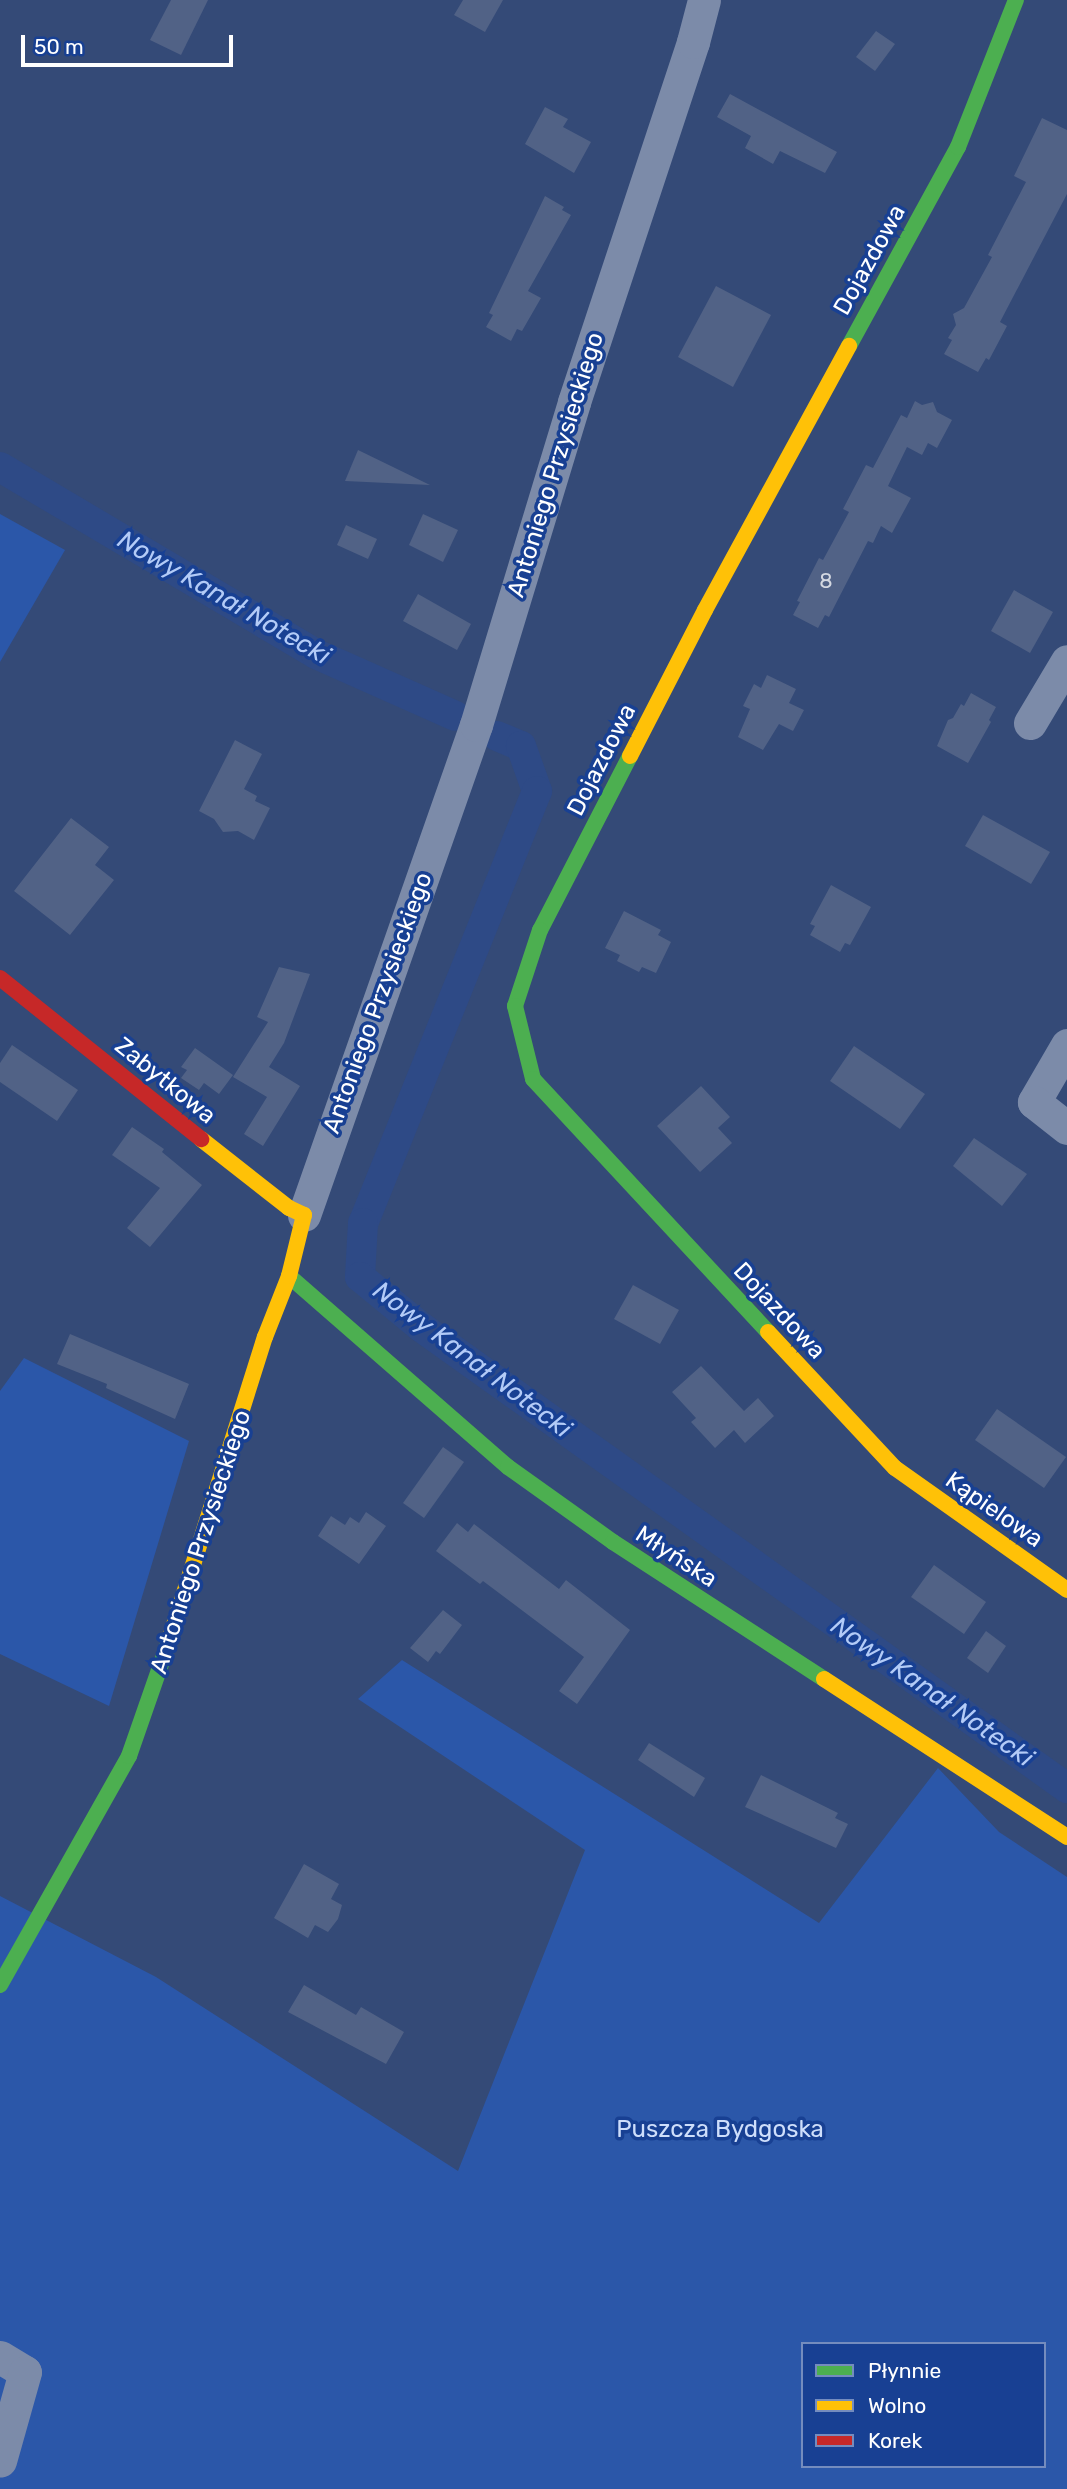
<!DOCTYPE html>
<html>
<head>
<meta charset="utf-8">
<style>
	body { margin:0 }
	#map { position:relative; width:1067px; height:2489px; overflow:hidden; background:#344a77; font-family:Rubik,sans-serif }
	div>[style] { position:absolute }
	.green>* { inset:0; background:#2b57a9 }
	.canal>* { height:30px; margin:-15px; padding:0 15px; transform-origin:15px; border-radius:15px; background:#2e4a86 }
	.building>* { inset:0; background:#516286 }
	.street>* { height:33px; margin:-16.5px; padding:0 16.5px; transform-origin:16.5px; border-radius:16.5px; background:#7c8ba9 }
	.fast>* { height:16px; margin:-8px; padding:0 8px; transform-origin:8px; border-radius:8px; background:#4caf50 }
	.slow>* { height:16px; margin:-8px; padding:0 8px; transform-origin:8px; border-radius:8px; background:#ffc107 }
	.jam>* { height:16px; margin:-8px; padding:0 8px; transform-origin:8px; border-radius:8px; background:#c62828 }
	span { translate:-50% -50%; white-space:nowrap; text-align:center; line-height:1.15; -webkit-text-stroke:7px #184093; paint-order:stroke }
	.number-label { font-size:21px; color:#d4d8e1 }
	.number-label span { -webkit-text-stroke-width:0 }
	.street-label { font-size:24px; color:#fff }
	.park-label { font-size:24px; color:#cedefb }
	.water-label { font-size:26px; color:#b3cbf7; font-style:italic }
	.legend { position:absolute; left:801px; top:2342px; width:245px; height:126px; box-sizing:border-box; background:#184093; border:2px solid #748cbe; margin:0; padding:9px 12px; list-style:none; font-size:21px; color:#fff }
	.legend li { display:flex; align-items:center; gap:14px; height:35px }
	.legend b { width:35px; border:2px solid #748cbe }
	.scale { position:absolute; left:21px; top:35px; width:212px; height:32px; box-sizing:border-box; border:4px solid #fff; border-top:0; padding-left:9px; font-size:21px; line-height:24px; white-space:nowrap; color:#fff; -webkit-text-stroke:5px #184093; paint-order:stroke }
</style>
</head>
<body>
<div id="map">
	<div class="green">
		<div style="clip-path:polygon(0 514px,65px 550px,0 662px)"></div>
		<div style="clip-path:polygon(24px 1358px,189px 1441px,109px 1706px,0 1654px,0 1391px)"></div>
		<div style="clip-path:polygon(evenodd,402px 1660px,819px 1923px,938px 1768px,999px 1832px,1067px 1877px,1067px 2489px,0 2489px,0 1896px,156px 1977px,458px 2171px,585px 1850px,358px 1699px,402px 1660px,803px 2344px,1044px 2344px,1044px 2466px,803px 2466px,803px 2344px)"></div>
	</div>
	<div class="canal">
		<div style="left:0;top:467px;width:367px;rotate:30.6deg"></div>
		<div style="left:316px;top:654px;width:152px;rotate:24deg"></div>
		<div style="left:497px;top:736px;width:26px;rotate:23deg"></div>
		<div style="left:521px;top:746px;width:48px;rotate:70.4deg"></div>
		<div style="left:537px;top:791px;width:466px;rotate:111.9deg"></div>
		<div style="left:363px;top:1223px;width:54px;rotate:93.2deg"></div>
		<div style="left:360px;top:1277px;width:79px;rotate:39.3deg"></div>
		<div style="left:421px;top:1327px;width:794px;rotate:35.51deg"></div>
	</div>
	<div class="building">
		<div style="clip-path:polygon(171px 0,208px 0,181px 55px,150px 40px)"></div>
		<div style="clip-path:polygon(463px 0,503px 0,485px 32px,454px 15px)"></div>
		<div style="clip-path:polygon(876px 31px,895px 44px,875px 71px,856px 57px)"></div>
		<div style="clip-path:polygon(730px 94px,837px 152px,825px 173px,780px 151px,773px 164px,745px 148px,751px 136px,717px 117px)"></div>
		<div style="clip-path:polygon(545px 107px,568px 119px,563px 127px,591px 142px,574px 173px,525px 144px)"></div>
		<div style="clip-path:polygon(1042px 118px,1067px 130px,1067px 194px,1000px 322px,1007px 326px,989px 360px,986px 358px,978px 372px,944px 354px,952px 340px,948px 338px,956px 325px,953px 314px,964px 308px,992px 257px,988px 255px,1026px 182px,1014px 176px)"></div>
		<div style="clip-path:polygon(545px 196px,564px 207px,562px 210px,571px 215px,528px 291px,541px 298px,522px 331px,517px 329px,511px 341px,486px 327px,493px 315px,489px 313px)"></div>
		<div style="clip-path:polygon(716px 286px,771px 315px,733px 387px,678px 357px)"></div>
		<div style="clip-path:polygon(915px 401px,922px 405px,933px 402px,937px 412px,952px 420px,937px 448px,928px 443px,922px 455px,907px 447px,888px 486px,911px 498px,892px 533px,881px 526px,873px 543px,868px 541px,829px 617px,825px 615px,818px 628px,793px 615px,800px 602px,797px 601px,819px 558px,823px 560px,849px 512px,843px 509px,866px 465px,873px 468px,901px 415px,907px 418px)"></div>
		<div style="clip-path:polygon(358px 450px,430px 485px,345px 481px)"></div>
		<div style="clip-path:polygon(423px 514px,458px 530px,443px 562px,409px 545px)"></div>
		<div style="clip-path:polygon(346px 525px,377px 539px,368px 559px,337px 545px)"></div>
		<div style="clip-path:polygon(1014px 590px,1053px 612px,1030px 653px,991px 631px)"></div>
		<div style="clip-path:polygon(418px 594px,471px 624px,457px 650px,403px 621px)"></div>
		<div style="clip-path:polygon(767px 675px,796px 689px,789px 703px,804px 710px,793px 731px,779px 724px,763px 750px,738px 737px,750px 709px,743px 706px,754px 684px,761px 688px)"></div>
		<div style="clip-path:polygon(971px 693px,996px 707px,989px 720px,991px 722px,968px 763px,937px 746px,948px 720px,953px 718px,961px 704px,964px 706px)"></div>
		<div style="clip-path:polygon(235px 740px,262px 754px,244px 789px,257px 796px,255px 801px,270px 808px,254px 840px,238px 831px,223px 832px,214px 819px,199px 811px)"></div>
		<div style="clip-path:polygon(983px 815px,1050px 852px,1031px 884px,965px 846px)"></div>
		<div style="clip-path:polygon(71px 818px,109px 847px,95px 865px,114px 880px,70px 935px,14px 891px)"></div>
		<div style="clip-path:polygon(831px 885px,871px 907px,850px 945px,845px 943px,840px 952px,810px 935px,815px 926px,810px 924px)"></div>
		<div style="clip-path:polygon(624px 911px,661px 930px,658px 935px,671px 942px,656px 973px,642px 967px,639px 972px,617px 961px,620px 955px,605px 948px)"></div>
		<div style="clip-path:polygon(279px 967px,310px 974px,284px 1043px,269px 1067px,300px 1086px,263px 1146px,244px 1134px,267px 1097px,233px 1077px,268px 1022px,257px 1017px)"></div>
		<div style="clip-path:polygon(12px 1045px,78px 1090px,57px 1121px,0 1082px,0 1063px)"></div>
		<div style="clip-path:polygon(854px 1046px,925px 1094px,900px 1129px,830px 1081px)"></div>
		<div style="clip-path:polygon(195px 1048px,233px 1075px,219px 1094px,204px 1083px,199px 1090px,181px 1078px,187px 1070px,181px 1067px)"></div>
		<div style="clip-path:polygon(701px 1086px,730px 1117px,718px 1128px,732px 1143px,700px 1172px,657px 1126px)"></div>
		<div style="clip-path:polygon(132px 1127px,164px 1149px,162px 1152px,202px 1185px,150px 1247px,127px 1228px,160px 1188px,112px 1155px)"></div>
		<div style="clip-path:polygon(974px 1138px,1027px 1174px,1002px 1206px,953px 1166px)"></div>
		<div style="clip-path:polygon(633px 1285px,679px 1310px,660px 1344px,614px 1319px)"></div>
		<div style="clip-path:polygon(70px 1334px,189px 1384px,175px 1419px,106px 1388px,107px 1384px,57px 1364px)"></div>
		<div style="clip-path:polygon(701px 1366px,744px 1411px,758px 1398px,774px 1416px,745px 1443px,734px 1430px,715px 1448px,691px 1422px,696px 1418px,672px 1392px)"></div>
		<div style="clip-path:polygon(997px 1409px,1066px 1457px,1044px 1488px,975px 1440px)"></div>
		<div style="clip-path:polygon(443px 1447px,464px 1462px,424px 1518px,403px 1503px)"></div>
		<div style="clip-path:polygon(366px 1512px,386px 1526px,359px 1564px,318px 1536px,331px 1516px,345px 1525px,350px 1517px,359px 1523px)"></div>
		<div style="clip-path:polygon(457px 1523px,468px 1532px,474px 1524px,559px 1589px,566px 1580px,630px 1630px,577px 1704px,559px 1691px,584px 1657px,483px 1581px,480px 1584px,436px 1551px)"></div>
		<div style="clip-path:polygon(934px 1565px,986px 1602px,964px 1634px,911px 1597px)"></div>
		<div style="clip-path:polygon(443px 1610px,462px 1625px,440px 1654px,436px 1651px,428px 1662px,410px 1648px)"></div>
		<div style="clip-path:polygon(986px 1631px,1006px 1646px,988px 1673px,967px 1658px)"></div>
		<div style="clip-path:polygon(649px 1743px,705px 1778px,694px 1797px,638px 1760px)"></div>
		<div style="clip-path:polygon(761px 1775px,838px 1813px,835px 1818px,848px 1824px,836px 1848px,745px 1807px)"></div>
		<div style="clip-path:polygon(304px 1864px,339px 1884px,331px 1899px,342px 1905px,338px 1919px,328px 1932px,315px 1925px,308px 1938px,274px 1918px)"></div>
		<div style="clip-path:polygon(304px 1985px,356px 2015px,361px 2007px,404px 2032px,386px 2064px,288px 2012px)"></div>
	</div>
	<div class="street">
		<div style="left:1030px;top:723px;width:72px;rotate:-59.2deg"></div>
		<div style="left:1067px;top:1045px;width:66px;rotate:120.1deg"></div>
		<div style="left:1034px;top:1102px;width:42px;rotate:38.2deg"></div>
		<div style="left:304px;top:1215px;width:519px;rotate:-70.66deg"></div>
		<div style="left:476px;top:725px;width:338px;rotate:-73.1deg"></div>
		<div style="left:574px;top:402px;width:379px;rotate:-71.7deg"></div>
		<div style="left:693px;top:42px;width:43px;rotate:-75.3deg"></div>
		<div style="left:0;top:2357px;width:29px;rotate:31deg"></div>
		<div style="left:25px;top:2372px;width:92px;rotate:105.7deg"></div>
	</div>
	<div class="fast">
		<div style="left:849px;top:346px;width:227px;rotate:-61.3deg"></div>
		<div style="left:958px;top:147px;width:158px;rotate:-68.5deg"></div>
		<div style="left:630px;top:756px;width:196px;rotate:117.3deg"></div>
		<div style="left:540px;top:930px;width:80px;rotate:108.2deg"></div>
		<div style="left:515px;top:1006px;width:75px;rotate:76.1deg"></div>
		<div style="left:533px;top:1079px;width:345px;rotate:47.1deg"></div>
		<div style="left:289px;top:1276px;width:291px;rotate:41.1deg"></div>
		<div style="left:508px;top:1467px;width:129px;rotate:35.5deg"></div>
		<div style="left:613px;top:1542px;width:252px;rotate:33deg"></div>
		<div style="left:0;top:1985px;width:263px;rotate:-60.6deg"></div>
		<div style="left:129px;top:1756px;width:122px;rotate:-70.8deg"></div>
	</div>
	<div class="slow">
		<div style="left:630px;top:756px;width:164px;rotate:-62.8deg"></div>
		<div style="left:705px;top:610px;width:301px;rotate:-61.4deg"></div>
		<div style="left:768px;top:1332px;width:186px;rotate:47deg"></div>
		<div style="left:895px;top:1468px;width:211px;rotate:35.3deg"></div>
		<div style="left:169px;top:1641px;width:319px;rotate:-72.5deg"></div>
		<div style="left:265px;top:1337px;width:66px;rotate:-68.5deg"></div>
		<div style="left:289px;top:1276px;width:63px;rotate:-76.2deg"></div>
		<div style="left:304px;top:1215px;width:17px;rotate:-155deg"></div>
		<div style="left:289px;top:1208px;width:112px;rotate:-141.9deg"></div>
		<div style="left:824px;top:1679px;width:290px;rotate:33deg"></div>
	</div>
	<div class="jam">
		<div style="left:0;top:978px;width:258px;rotate:38.7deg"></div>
	</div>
	<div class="number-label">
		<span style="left:826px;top:581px">8</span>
	</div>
	<div class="street-label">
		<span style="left:870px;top:260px;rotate:-61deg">Dojazdowa</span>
		<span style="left:556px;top:465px;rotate:-73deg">Antoniego Przysieckiego</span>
		<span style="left:602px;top:760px;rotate:-63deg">Dojazdowa</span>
		<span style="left:378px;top:1003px;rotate:-70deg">Antoniego Przysieckiego</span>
		<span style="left:165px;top:1081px;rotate:39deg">Zabytkowa</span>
		<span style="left:779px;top:1311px;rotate:47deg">Dojazdowa</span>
		<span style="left:994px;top:1510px;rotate:35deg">Kąpielowa</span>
		<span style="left:201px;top:1542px;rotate:-72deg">Antoniego Przysieckiego</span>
		<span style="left:676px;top:1557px;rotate:33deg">Młyńska</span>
	</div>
	<div class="park-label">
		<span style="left:720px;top:2130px">Puszcza Bydgoska</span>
	</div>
	<div class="water-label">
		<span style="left:224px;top:598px;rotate:30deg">Nowy Kanał Notecki</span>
		<span style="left:472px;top:1360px;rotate:37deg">Nowy Kanał Notecki</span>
		<span style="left:932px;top:1692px;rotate:35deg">Nowy Kanał Notecki</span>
	</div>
	<ul class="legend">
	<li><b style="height:9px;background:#4caf50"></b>Płynnie</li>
	<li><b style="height:9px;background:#ffc107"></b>Wolno</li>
	<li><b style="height:9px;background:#c62828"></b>Korek</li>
	</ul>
	<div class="scale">50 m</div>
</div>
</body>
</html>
